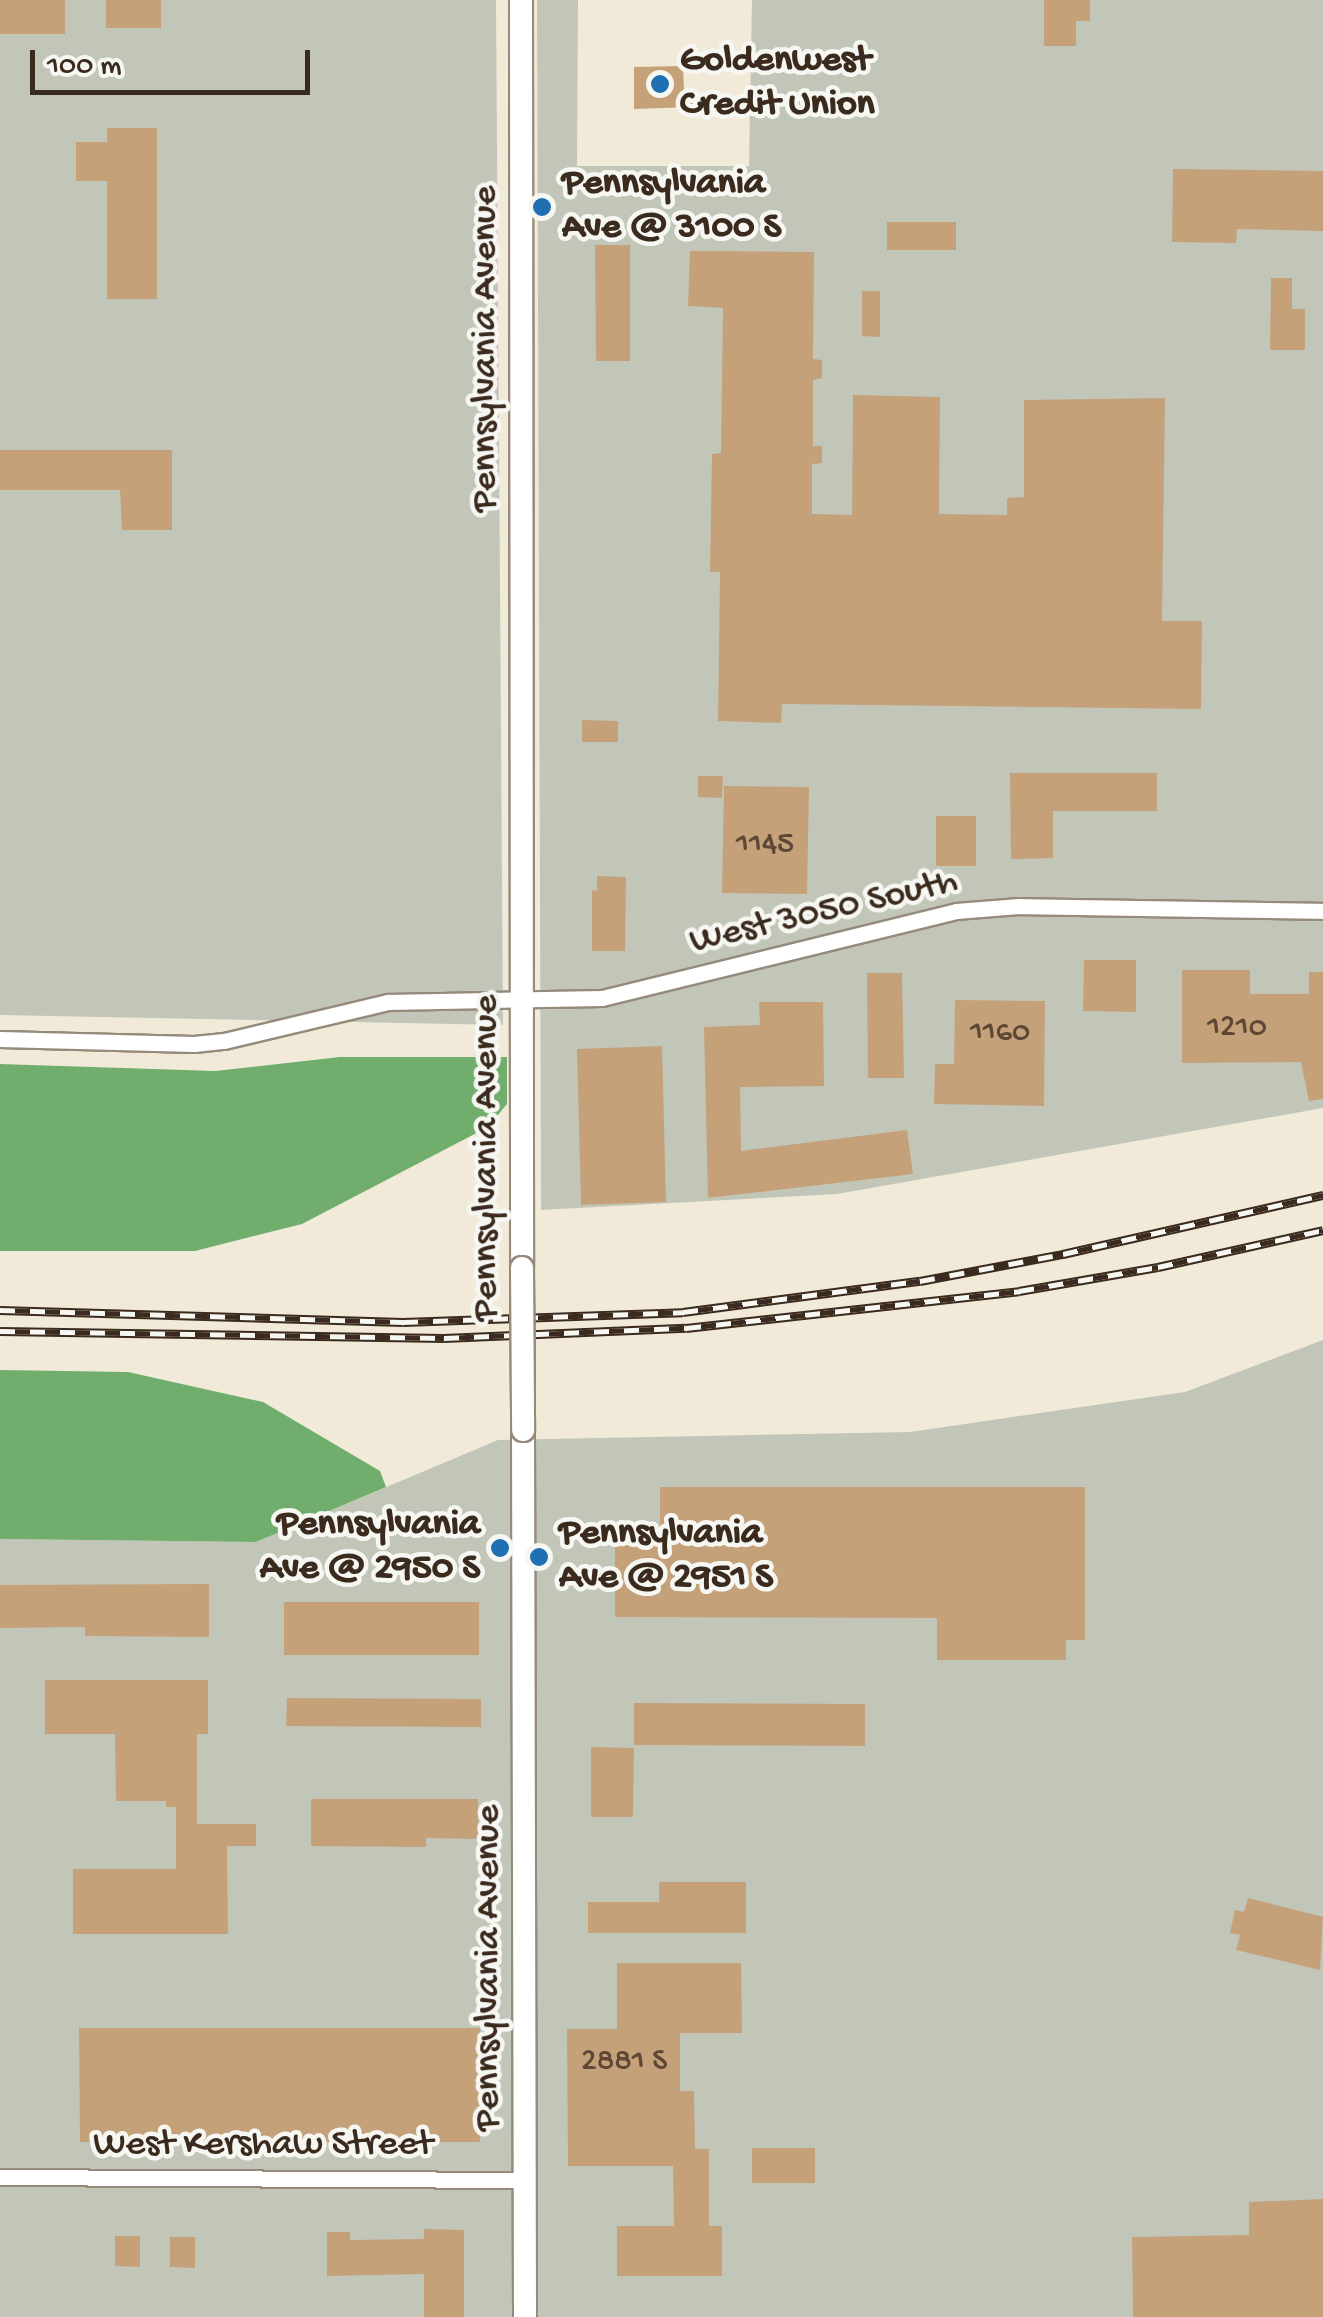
<!DOCTYPE html>
<html>
<head>
<meta charset="utf-8">
<style>
	body { margin:0 }
	#map { position:relative; width:1323px; height:2317px; overflow:hidden; background:#f2ead8; font-family:"Gochi Hand",sans-serif }
	div>[style] { position:absolute }
	.industrial>* { inset:0; background:#c2c6b9 }
	.forest>* { inset:0; background:#71ae6e }
	.building>* { inset:0; background:#c5a17a }
	.roads { filter:drop-shadow(2px 0 #968a7b) drop-shadow(-2px 0 #968a7b) drop-shadow(0 2px #968a7b) drop-shadow(0 -2px #968a7b) }
	.street>* { height:15px; margin:-7.5px; padding:0 7.5px; transform-origin:7.5px; border-radius:7.5px; background:#fff }
	.secondary>* { height:22px; margin:-11px; padding:0 11px; transform-origin:11px; border-radius:11px; background:#fff }
	.rail>* { height:9px; margin-top:-4.5px; transform-origin:0; background:repeating-linear-gradient(90deg,#f6f6f2 0 15px,#3b2a1e 0 30px); box-sizing:border-box; border-block:2px solid #3b2a1e }
	.bridges { filter:drop-shadow(2px 0 #968a7b) drop-shadow(-2px 0 #968a7b) drop-shadow(0 2px #968a7b) drop-shadow(0 -2px #968a7b) }
	.secondary-bridge>* { height:22px; margin:-11px; padding:0 11px; transform-origin:11px; border-radius:11px; background:#fff }
	.dots>* { width:28px; height:28px; translate:-50% -50%; box-sizing:border-box; border:5px solid #f6f6f2; border-radius:50% }
	span { translate:-50% -50%; white-space:nowrap; text-align:center; line-height:1.15; -webkit-text-stroke:9px #f6f6f2; paint-order:stroke }
	.number-label { font-size:32px; color:#5e4835 }
	.number-label span { -webkit-text-stroke-width:0 }
	.poi-label { font-size:38px; color:#3b2a1e; font-weight:700 }
	.left { translate:0 -50%; text-align:left }
	.right { translate:-100% -50%; text-align:right }
	.street-label { font-size:38px; color:#3b2a1e }
	.scale { position:absolute; left:30px; top:50px; width:280px; height:45px; box-sizing:border-box; border:5px solid #3b2a1e; border-top:0; padding-left:12px; font-size:30px; line-height:35px; white-space:nowrap; color:#3b2a1e; -webkit-text-stroke:8px #f6f6f2; paint-order:stroke }
</style>
</head>
<body>
<div id="map">
	<div class="industrial">
		<div style="clip-path:polygon(0 0,496px 0,503px 1025px,0 1015px)"></div>
		<div style="clip-path:polygon(537px 0,578px 0,577px 166px,749px 166px,752px 0,1323px 0,1323px 1108px,837px 1194px,541px 1210px)"></div>
		<div style="clip-path:polygon(1323px 1340px,1323px 2317px,0 2317px,0 1539px,256px 1542px,498px 1440px,910px 1432px,1185px 1392px)"></div>
	</div>
	<div class="forest">
		<div style="clip-path:polygon(340px 1057px,507px 1057px,507px 1104px,488px 1127px,302px 1224px,195px 1251px,0 1251px,0 1064px,215px 1071px)"></div>
		<div style="clip-path:polygon(0 1370px,128px 1372px,263px 1402px,380px 1471px,386px 1487px,256px 1542px,0 1539px)"></div>
	</div>
	<div class="building">
		<div style="clip-path:polygon(0 0,65px 0,65px 34px,0 34px)"></div>
		<div style="clip-path:polygon(106px 0,161px 0,161px 28px,106px 28px)"></div>
		<div style="clip-path:polygon(1044px 0,1090px 0,1090px 21px,1076px 21px,1076px 46px,1044px 46px)"></div>
		<div style="clip-path:polygon(683px 66px,684px 90px,692px 90px,693px 107px,634px 109px,634px 67px)"></div>
		<div style="clip-path:polygon(107px 128px,157px 128px,157px 299px,107px 299px,107px 181px,76px 181px,76px 142px,107px 142px)"></div>
		<div style="clip-path:polygon(1173px 169px,1323px 171px,1323px 231px,1237px 229px,1236px 243px,1172px 242px)"></div>
		<div style="clip-path:polygon(887px 222px,956px 222px,956px 250px,887px 250px)"></div>
		<div style="clip-path:polygon(595px 245px,630px 245px,630px 361px,596px 361px)"></div>
		<div style="clip-path:polygon(690px 251px,814px 252px,813px 359px,822px 360px,822px 378px,813px 380px,813px 446px,822px 446px,822px 463px,812px 464px,812px 514px,852px 515px,853px 395px,940px 397px,939px 514px,1007px 515px,1007px 498px,1024px 497px,1024px 400px,1165px 398px,1162px 621px,1202px 621px,1201px 709px,782px 704px,781px 723px,718px 721px,720px 572px,710px 572px,712px 454px,721px 453px,723px 308px,688px 306px)"></div>
		<div style="clip-path:polygon(1271px 278px,1292px 278px,1292px 309px,1305px 309px,1305px 350px,1270px 350px)"></div>
		<div style="clip-path:polygon(862px 291px,880px 291px,880px 337px,862px 336px)"></div>
		<div style="clip-path:polygon(0 450px,172px 450px,172px 530px,122px 530px,120px 490px,0 490px)"></div>
		<div style="clip-path:polygon(582px 720px,618px 721px,618px 742px,582px 742px)"></div>
		<div style="clip-path:polygon(1010px 773px,1157px 773px,1157px 811px,1053px 811px,1053px 858px,1011px 859px)"></div>
		<div style="clip-path:polygon(698px 776px,723px 776px,722px 798px,698px 797px)"></div>
		<div style="clip-path:polygon(724px 786px,809px 787px,807px 894px,722px 893px)"></div>
		<div style="clip-path:polygon(936px 816px,976px 816px,976px 866px,936px 866px)"></div>
		<div style="clip-path:polygon(597px 876px,626px 877px,625px 951px,592px 951px,592px 890px,597px 891px)"></div>
		<div style="clip-path:polygon(1084px 960px,1136px 960px,1136px 1012px,1083px 1011px)"></div>
		<div style="clip-path:polygon(1182px 970px,1250px 970px,1250px 994px,1309px 994px,1309px 972px,1323px 972px,1323px 1099px,1309px 1101px,1301px 1062px,1182px 1063px)"></div>
		<div style="clip-path:polygon(867px 973px,902px 973px,904px 1078px,868px 1078px)"></div>
		<div style="clip-path:polygon(955px 1000px,1045px 1001px,1044px 1106px,934px 1104px,935px 1064px,954px 1064px)"></div>
		<div style="clip-path:polygon(759px 1002px,823px 1002px,824px 1086px,740px 1087px,741px 1151px,907px 1130px,913px 1174px,708px 1198px,704px 1027px,760px 1025px)"></div>
		<div style="clip-path:polygon(662px 1046px,666px 1202px,581px 1205px,577px 1049px)"></div>
		<div style="clip-path:polygon(660px 1487px,1085px 1487px,1085px 1640px,1066px 1640px,1066px 1660px,937px 1660px,937px 1618px,615px 1617px,615px 1530px,660px 1530px)"></div>
		<div style="clip-path:polygon(209px 1584px,209px 1637px,85px 1636px,85px 1627px,0 1628px,0 1585px)"></div>
		<div style="clip-path:polygon(284px 1602px,479px 1602px,479px 1655px,284px 1655px)"></div>
		<div style="clip-path:polygon(45px 1680px,208px 1680px,208px 1734px,197px 1734px,197px 1824px,256px 1824px,256px 1846px,227px 1846px,228px 1934px,73px 1934px,73px 1869px,176px 1869px,176px 1807px,166px 1807px,166px 1801px,116px 1801px,115px 1734px,45px 1734px)"></div>
		<div style="clip-path:polygon(287px 1698px,481px 1699px,481px 1727px,286px 1726px)"></div>
		<div style="clip-path:polygon(634px 1703px,865px 1704px,865px 1746px,634px 1745px)"></div>
		<div style="clip-path:polygon(591px 1747px,634px 1748px,633px 1817px,591px 1817px)"></div>
		<div style="clip-path:polygon(311px 1799px,478px 1799px,478px 1839px,426px 1838px,426px 1847px,311px 1846px)"></div>
		<div style="clip-path:polygon(659px 1882px,746px 1882px,746px 1933px,588px 1933px,588px 1902px,659px 1902px)"></div>
		<div style="clip-path:polygon(1248px 1898px,1323px 1917px,1320px 1970px,1236px 1950px,1240px 1935px,1230px 1933px,1235px 1910px,1244px 1912px)"></div>
		<div style="clip-path:polygon(617px 1963px,741px 1963px,742px 2033px,680px 2033px,680px 2091px,694px 2091px,695px 2149px,709px 2149px,709px 2226px,722px 2226px,722px 2276px,617px 2276px,617px 2226px,674px 2226px,673px 2166px,568px 2166px,567px 2029px,617px 2029px)"></div>
		<div style="clip-path:polygon(79px 2028px,480px 2028px,480px 2142px,80px 2142px)"></div>
		<div style="clip-path:polygon(752px 2148px,815px 2148px,815px 2183px,752px 2183px)"></div>
		<div style="clip-path:polygon(1323px 2199px,1323px 2317px,1133px 2317px,1132px 2237px,1249px 2235px,1249px 2202px)"></div>
		<div style="clip-path:polygon(424px 2229px,464px 2230px,464px 2317px,424px 2317px,424px 2274px,327px 2276px,327px 2232px,350px 2232px,350px 2240px,424px 2239px)"></div>
		<div style="clip-path:polygon(115px 2236px,140px 2236px,140px 2267px,115px 2266px)"></div>
		<div style="clip-path:polygon(170px 2237px,195px 2237px,195px 2268px,170px 2267px)"></div>
	</div>
	<div class="roads">
		<div class="street">
			<div style="left:0;top:1039px;width:194px;rotate:1.5deg"></div>
			<div style="left:194px;top:1044px;width:30px;rotate:-6deg"></div>
			<div style="left:224px;top:1041px;width:169px;rotate:-13.4deg"></div>
			<div style="left:388px;top:1002px;width:214px;rotate:-1.1deg"></div>
			<div style="left:602px;top:998px;width:365px;rotate:-13.8deg"></div>
			<div style="left:956px;top:911px;width:63px;rotate:-4.5deg"></div>
			<div style="left:1019px;top:906px;width:304px;rotate:0.9deg"></div>
			<div style="left:0;top:2177px;width:525px;rotate:0.33deg"></div>
		</div>
		<div class="secondary">
			<div style="left:521px;top:0;width:1268px;rotate:89.95deg"></div>
			<div style="left:523px;top:1430px;width:887px;rotate:89.87deg"></div>
		</div>
	</div>
	<div class="rail">
		<div style="left:0;top:1310px;width:403px;rotate:1.7deg"></div>
		<div style="left:403px;top:1322px;width:280px;rotate:-2deg"></div>
		<div style="left:683px;top:1312px;width:239px;rotate:-7.5deg"></div>
		<div style="left:920px;top:1281px;width:146px;rotate:-10.7deg"></div>
		<div style="left:1063px;top:1254px;width:267px;rotate:-12.8deg"></div>
		<div style="left:0;top:1331px;width:444px;rotate:0.9deg"></div>
		<div style="left:444px;top:1338px;width:242px;rotate:-2.4deg"></div>
		<div style="left:686px;top:1328px;width:335px;rotate:-6.3deg"></div>
		<div style="left:1019px;top:1291px;width:141px;rotate:-9.8deg"></div>
		<div style="left:1158px;top:1267px;width:169px;rotate:-12.6deg"></div>
	</div>
	<div class="bridges">
		<div class="secondary-bridge">
			<div style="left:522px;top:1268px;width:162px;rotate:89.6deg"></div>
		</div>
	</div>
	<div class="dots">
		<div style="left:660px;top:84px;background:#1f6fb2"></div>
		<div style="left:542px;top:207px;background:#1f6fb2"></div>
		<div style="left:500px;top:1548px;background:#1f6fb2"></div>
		<div style="left:539px;top:1557px;background:#1f6fb2"></div>
	</div>
	<div class="number-label">
		<span style="left:765px;top:845px">1145</span>
		<span style="left:1237px;top:1028px">1210</span>
		<span style="left:1000px;top:1033px">1160</span>
		<span style="left:624px;top:2062px">2881 S</span>
	</div>
	<div class="poi-label">
		<span class="left" style="left:680px;top:84px">Goldenwest<br>Credit Union</span>
		<span class="left" style="left:562px;top:207px">Pennsylvania<br>Ave @ 3100 S</span>
		<span class="right" style="left:480px;top:1548px">Pennsylvania<br>Ave @ 2950 S</span>
		<span class="left" style="left:559px;top:1557px">Pennsylvania<br>Ave @ 2951 S</span>
	</div>
	<div class="street-label">
		<span style="left:487px;top:349px;rotate:-90deg">Pennsylvania Avenue</span>
		<span style="left:824px;top:913px;rotate:-13deg">West 3050 South</span>
		<span style="left:488px;top:1158px;rotate:-90deg">Pennsylvania Avenue</span>
		<span style="left:490px;top:1968px;rotate:-90deg">Pennsylvania Avenue</span>
		<span style="left:263px;top:2146px">West Kershaw Street</span>
	</div>
	<div class="scale">100 m</div>
</div>
</body>
</html>
